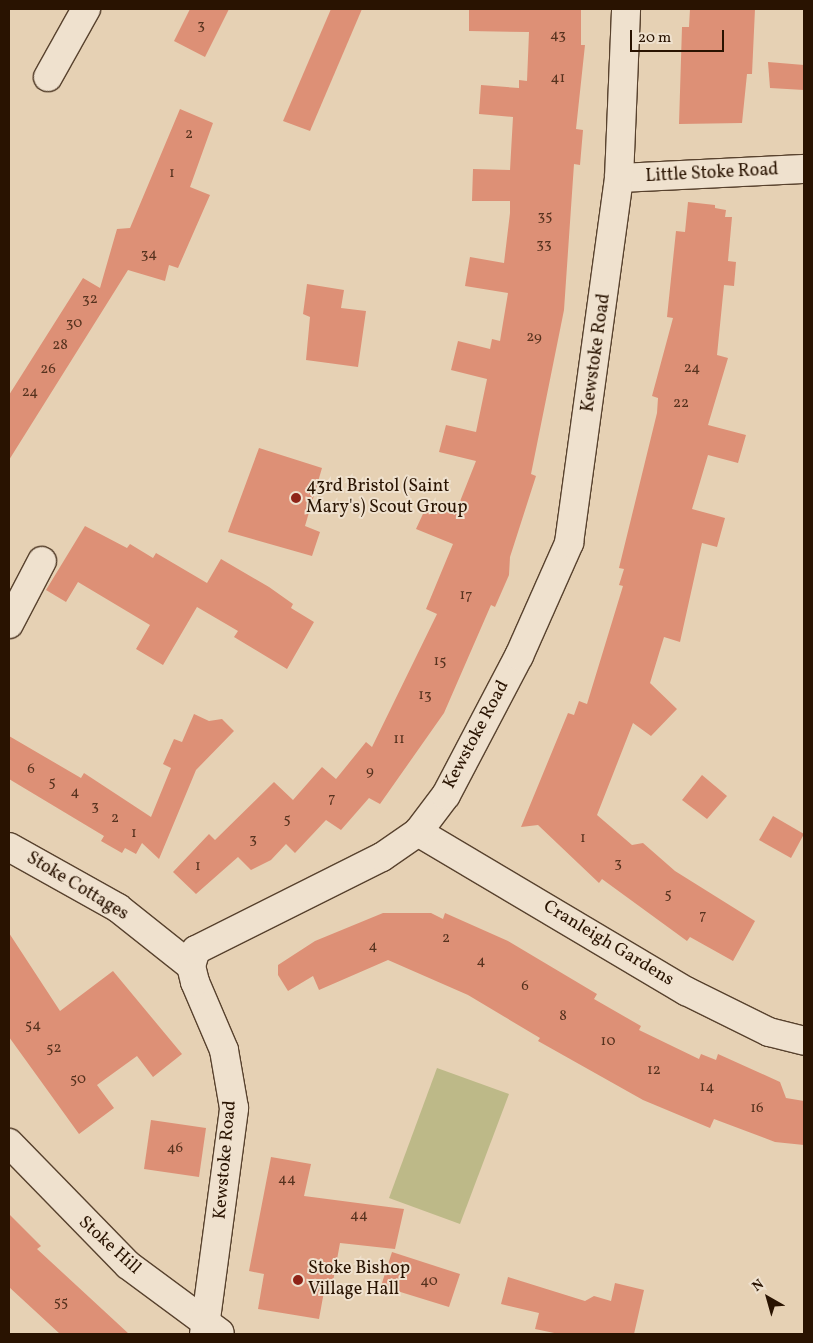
<!DOCTYPE html>
<html>
<head>
<meta charset="utf-8">
<style>
	body { margin:0 }
	#map { position:relative; width:813px; height:1343px; overflow:hidden; background:#e6d1b4; font-family:Vollkorn,serif }
	div>[style] { position:absolute }
	.green>* { inset:0; background:#bdb988 }
	.building>* { inset:0; background:#dd9076 }
	.roads { filter:drop-shadow(1px 0 #58422e) drop-shadow(-1px 0 #58422e) drop-shadow(0 1px #58422e) drop-shadow(0 -1px #58422e) }
	.minor>* { height:28px; margin:-14px; padding:0 14px; transform-origin:14px; border-radius:14px; background:#efe1ce }
	.dots>* { width:14px; height:14px; translate:-50% -50%; box-sizing:border-box; border:2px solid #efe1ce; border-radius:50% }
	span { translate:-50% -50%; white-space:nowrap; text-align:center; line-height:1.15; -webkit-text-stroke:4px #efe1ce; paint-order:stroke }
	.number-label { font-size:15px; color:#56321e }
	.number-label span { -webkit-text-stroke-width:0 }
	.street-label { font-size:18px; color:#291301 }
	.poi-label { font-size:18px; color:#291301 }
	.left { translate:0 -50%; text-align:left }
	.frame { position:absolute; inset:0; border:10px solid #291301; pointer-events:none }
	.north { position:absolute; left:743px; top:1273px; width:50px; height:50px; -webkit-text-stroke:4px #efe1ce; paint-order:stroke; rotate:322deg; font-size:14px; font-weight:700; line-height:20px; text-align:center; color:#291301 }
	.north::after { content:''; display:block; margin:auto; width:18px; height:22px; background:#291301; clip-path:polygon(50% 0,100% 100%,50% 72%,0 100%) }
	.scale { position:absolute; left:630px; top:30px; width:94px; height:22px; box-sizing:border-box; border:2px solid #291301; border-top:0; padding-left:6px; font-size:15px; line-height:18px; white-space:nowrap; color:#291301; -webkit-text-stroke:4px #efe1ce; paint-order:stroke }
</style>
</head>
<body>
<div id="map">
	<div class="green">
		<div style="clip-path:polygon(437px 1068px,509px 1094px,460px 1224px,389px 1198px)"></div>
	</div>
	<div class="building">
		<div style="clip-path:polygon(190px 9px,229px 9px,205px 57px,174px 41px)"></div>
		<div style="clip-path:polygon(331px 9px,362px 9px,310px 131px,283px 121px)"></div>
		<div style="clip-path:polygon(469px 9px,581px 9px,581px 45px,585px 45px,576px 129px,583px 130px,580px 165px,574px 164px,564px 310px,531px 474px,536px 476px,510px 557px,509px 575px,495px 607px,491px 605px,444px 713px,380px 804px,369px 798px,341px 830px,326px 820px,295px 853px,286px 844px,271px 860px,251px 870px,238px 857px,196px 894px,173px 872px,209px 834px,215px 840px,274px 782px,293px 800px,322px 767px,336px 779px,366px 742px,372px 747px,437px 614px,426px 609px,453px 544px,416px 529px,428px 503px,455px 514px,476px 461px,439px 452px,446px 425px,476px 432px,487px 379px,451px 370px,458px 341px,490px 349px,492px 339px,500px 341px,508px 293px,465px 286px,470px 257px,504px 263px,510px 213px,510px 201px,472px 201px,473px 169px,510px 170px,513px 117px,479px 114px,481px 85px,519px 88px,519px 80px,527px 81px,529px 32px,469px 31px)"></div>
		<div style="clip-path:polygon(690px 9px,755px 9px,752px 74px,747px 74px,742px 123px,679px 124px,682px 27px,689px 27px)"></div>
		<div style="clip-path:polygon(768px 62px,804px 65px,804px 90px,770px 88px)"></div>
		<div style="clip-path:polygon(180px 109px,213px 123px,190px 187px,210px 195px,178px 268px,169px 265px,165px 281px,128px 270px,9px 460px,9px 395px,83px 278px,100px 288px,117px 229px,130px 228px)"></div>
		<div style="clip-path:polygon(688px 202px,715px 205px,715px 208px,726px 210px,725px 217px,732px 217px,728px 261px,736px 262px,734px 286px,724px 285px,717px 355px,728px 358px,708px 425px,746px 435px,738px 463px,708px 455px,692px 509px,725px 518px,717px 547px,702px 543px,680px 642px,664px 637px,650px 683px,677px 709px,651px 736px,633px 723px,597px 815px,632px 845px,643px 843px,675px 871px,755px 921px,733px 961px,690px 937px,687px 941px,602px 879px,599px 883px,538px 825px,521px 827px,568px 713px,574px 715px,579px 701px,587px 704px,623px 586px,619px 585px,624px 569px,619px 568px,657px 413px,658px 398px,652px 396px,673px 318px,667px 317px,676px 231px,685px 232px)"></div>
		<div style="clip-path:polygon(307px 284px,344px 290px,341px 308px,366px 311px,358px 367px,306px 360px,310px 317px,303px 314px)"></div>
		<div style="clip-path:polygon(259px 448px,322px 468px,305px 526px,320px 532px,312px 556px,228px 532px)"></div>
		<div style="clip-path:polygon(85px 526px,127px 548px,130px 544px,153px 558px,156px 553px,207px 583px,221px 559px,269px 587px,293px 604px,291px 608px,314px 622px,287px 669px,234px 637px,238px 631px,197px 607px,163px 665px,136px 649px,150px 625px,78px 582px,66px 602px,46px 590px)"></div>
		<div style="clip-path:polygon(194px 714px,209px 721px,222px 719px,234px 731px,196px 770px,159px 859px,142px 843px,136px 854px,125px 848px,122px 853px,101px 841px,104px 836px,9px 779px,9px 736px,81px 778px,84px 773px,151px 817px,171px 768px,163px 764px,174px 739px,182px 742px)"></div>
		<div style="clip-path:polygon(702px 775px,727px 796px,707px 819px,682px 800px)"></div>
		<div style="clip-path:polygon(773px 816px,804px 834px,791px 858px,759px 840px)"></div>
		<div style="clip-path:polygon(383px 913px,431px 913px,443px 919px,445px 913px,508px 941px,597px 994px,594px 999px,641px 1026px,639px 1030px,699px 1059px,701px 1054px,716px 1060px,718px 1054px,780px 1082px,786px 1098px,804px 1101px,804px 1145px,775px 1142px,714px 1119px,710px 1128px,643px 1100px,538px 1041px,540px 1038px,468px 995px,388px 960px,319px 990px,313px 976px,288px 991px,278px 975px,278px 965px,315px 941px)"></div>
		<div style="clip-path:polygon(9px 933px,60px 1011px,113px 971px,182px 1054px,153px 1077px,137px 1056px,97px 1085px,114px 1108px,79px 1134px,9px 1037px)"></div>
		<div style="clip-path:polygon(151px 1120px,206px 1128px,199px 1177px,144px 1169px)"></div>
		<div style="clip-path:polygon(271px 1157px,311px 1164px,304px 1196px,404px 1209px,395px 1249px,340px 1243px,332px 1287px,325px 1286px,319px 1319px,258px 1309px,264px 1274px,249px 1271px)"></div>
		<div style="clip-path:polygon(9px 1214px,41px 1246px,37px 1249px,129px 1334px,60px 1334px,9px 1287px)"></div>
		<div style="clip-path:polygon(392px 1252px,460px 1274px,449px 1307px,381px 1286px)"></div>
		<div style="clip-path:polygon(508px 1277px,585px 1301px,594px 1296px,611px 1301px,615px 1283px,644px 1290px,634px 1334px,559px 1334px,535px 1329px,539px 1313px,501px 1304px)"></div>
	</div>
	<div class="roads">
		<div class="minor">
			<div style="left:48px;top:77px;width:78px;rotate:-60.8deg"></div>
			<div style="left:619px;top:178px;width:185px;rotate:-2.8deg"></div>
			<div style="left:9px;top:624px;width:71px;rotate:-62.4deg"></div>
			<div style="left:418px;top:832px;width:312px;rotate:30.7deg"></div>
			<div style="left:686px;top:991px;width:93px;rotate:26.3deg"></div>
			<div style="left:769px;top:1032px;width:36px;rotate:14deg"></div>
			<div style="left:9px;top:847px;width:125px;rotate:29.2deg"></div>
			<div style="left:118px;top:908px;width:93px;rotate:38.5deg"></div>
			<div style="left:9px;top:1143px;width:170px;rotate:45.7deg"></div>
			<div style="left:128px;top:1265px;width:114px;rotate:36.5deg"></div>
			<div style="left:204px;top:1334px;width:228px;rotate:-82.4deg"></div>
			<div style="left:234px;top:1108px;width:59px;rotate:-99.8deg"></div>
			<div style="left:224px;top:1050px;width:74px;rotate:-113.1deg"></div>
			<div style="left:195px;top:982px;width:16px;rotate:-104deg"></div>
			<div style="left:191px;top:966px;width:17px;rotate:-73deg"></div>
			<div style="left:196px;top:950px;width:208px;rotate:-26.6deg"></div>
			<div style="left:382px;top:857px;width:44px;rotate:-34.8deg"></div>
			<div style="left:418px;top:832px;width:46px;rotate:-52.9deg"></div>
			<div style="left:446px;top:795px;width:157px;rotate:-62.3deg"></div>
			<div style="left:519px;top:656px;width:124px;rotate:-66.1deg"></div>
			<div style="left:569px;top:543px;width:368px;rotate:-82.2deg"></div>
			<div style="left:619px;top:178px;width:169px;rotate:-87.6deg"></div>
		</div>
	</div>
	<div class="dots">
		<div style="left:296px;top:498px;background:#8f2418"></div>
		<div style="left:298px;top:1280px;background:#8f2418"></div>
	</div>
	<div class="number-label">
		<span style="left:201px;top:26px">3</span>
		<span style="left:558px;top:36px">43</span>
		<span style="left:558px;top:79px">41</span>
		<span style="left:189px;top:135px">2</span>
		<span style="left:172px;top:174px">1</span>
		<span style="left:545px;top:217px">35</span>
		<span style="left:544px;top:245px">33</span>
		<span style="left:149px;top:255px">34</span>
		<span style="left:90px;top:300px">32</span>
		<span style="left:74px;top:324px">30</span>
		<span style="left:534px;top:338px">29</span>
		<span style="left:60px;top:346px">28</span>
		<span style="left:692px;top:369px">24</span>
		<span style="left:48px;top:370px">26</span>
		<span style="left:30px;top:393px">24</span>
		<span style="left:681px;top:404px">22</span>
		<span style="left:466px;top:596px">17</span>
		<span style="left:440px;top:662px">15</span>
		<span style="left:425px;top:696px">13</span>
		<span style="left:399px;top:740px">11</span>
		<span style="left:31px;top:770px">6</span>
		<span style="left:370px;top:772px">9</span>
		<span style="left:52px;top:783px">5</span>
		<span style="left:75px;top:793px">4</span>
		<span style="left:332px;top:799px">7</span>
		<span style="left:95px;top:807px">3</span>
		<span style="left:115px;top:819px">2</span>
		<span style="left:287px;top:820px">5</span>
		<span style="left:134px;top:834px">1</span>
		<span style="left:583px;top:839px">1</span>
		<span style="left:253px;top:840px">3</span>
		<span style="left:618px;top:864px">3</span>
		<span style="left:198px;top:867px">1</span>
		<span style="left:668px;top:895px">5</span>
		<span style="left:703px;top:916px">7</span>
		<span style="left:446px;top:939px">2</span>
		<span style="left:373px;top:947px">4</span>
		<span style="left:481px;top:962px">4</span>
		<span style="left:525px;top:987px">6</span>
		<span style="left:563px;top:1017px">8</span>
		<span style="left:33px;top:1026px">54</span>
		<span style="left:608px;top:1042px">10</span>
		<span style="left:54px;top:1049px">52</span>
		<span style="left:654px;top:1071px">12</span>
		<span style="left:78px;top:1080px">50</span>
		<span style="left:707px;top:1088px">14</span>
		<span style="left:757px;top:1109px">16</span>
		<span style="left:175px;top:1149px">46</span>
		<span style="left:287px;top:1180px">44</span>
		<span style="left:359px;top:1216px">44</span>
		<span style="left:429px;top:1282px">40</span>
		<span style="left:61px;top:1303px">55</span>
	</div>
	<div class="street-label">
		<span style="left:712px;top:174px;rotate:-3deg">Little Stoke Road</span>
		<span style="left:597px;top:353px;rotate:-82deg">Kewstoke Road</span>
		<span style="left:477px;top:735px;rotate:-62deg">Kewstoke Road</span>
		<span style="left:77px;top:887px;rotate:31deg">Stoke Cottages</span>
		<span style="left:608px;top:944px;rotate:31deg">Cranleigh Gardens</span>
		<span style="left:226px;top:1160px;rotate:-85deg">Kewstoke Road</span>
		<span style="left:109px;top:1246px;rotate:42deg">Stoke Hill</span>
	</div>
	<div class="poi-label">
		<span class="left" style="left:306px;top:498px">43rd Bristol (Saint<br>Mary's) Scout Group</span>
		<span class="left" style="left:308px;top:1280px">Stoke Bishop<br>Village Hall</span>
	</div>
	<div class="frame"></div>
	<div class="north">N</div>
	<div class="scale">20 m</div>
</div>
</body>
</html>
